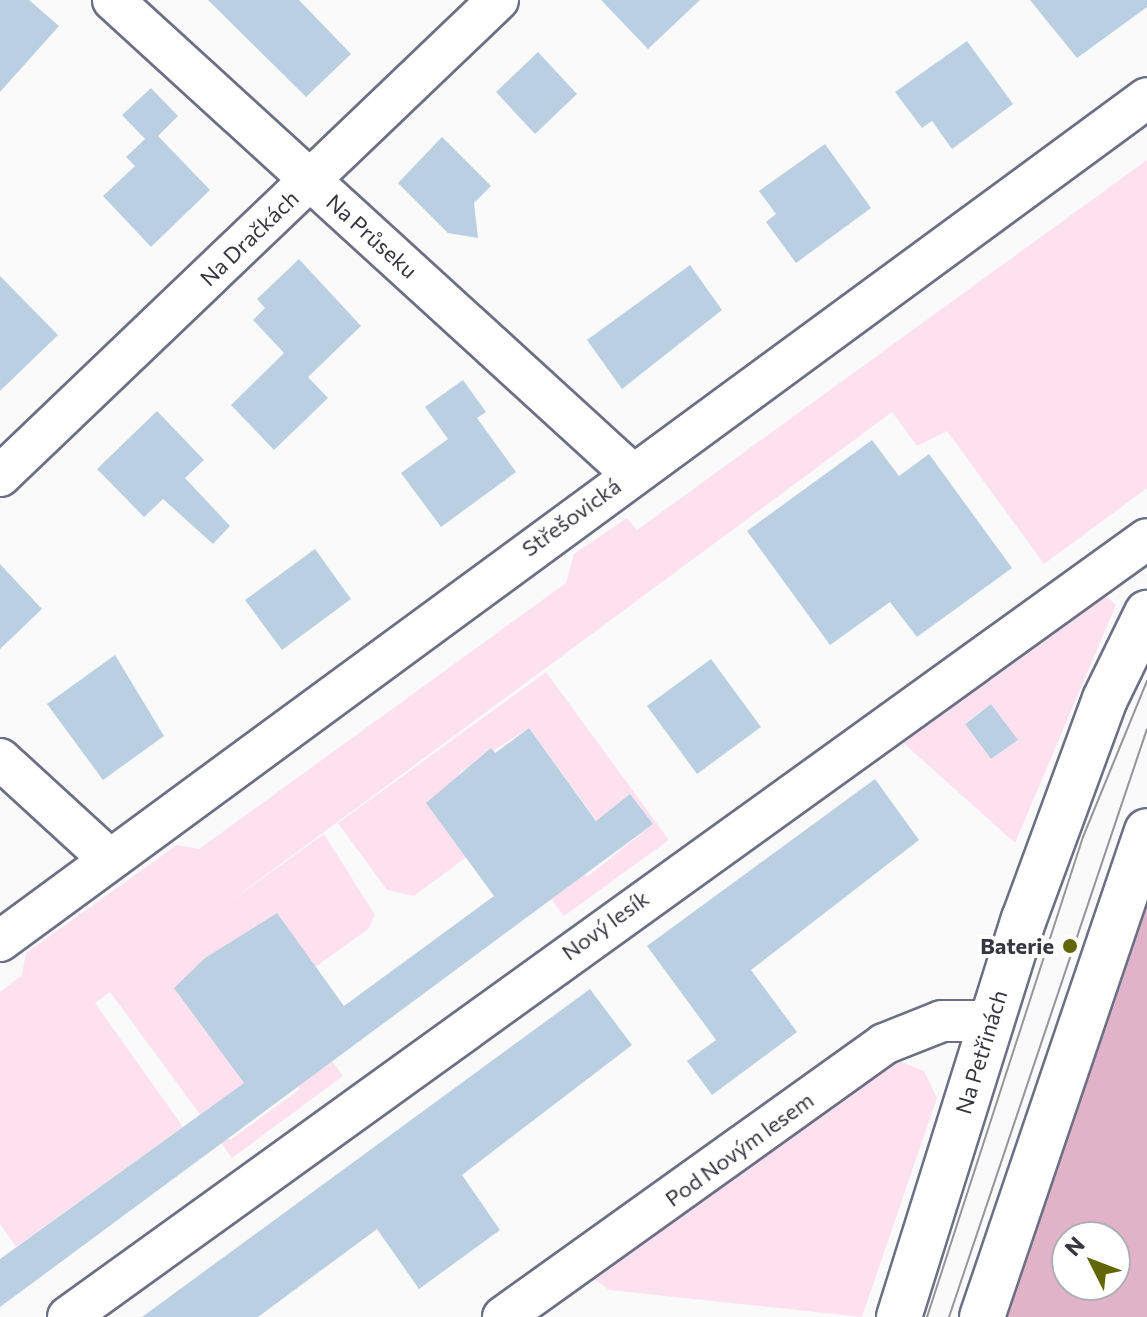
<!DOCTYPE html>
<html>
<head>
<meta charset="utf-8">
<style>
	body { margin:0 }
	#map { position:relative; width:1147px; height:1317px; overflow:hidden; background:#fafafa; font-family:Commissioner,sans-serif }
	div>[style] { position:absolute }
	.green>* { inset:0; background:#fee1ef }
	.forest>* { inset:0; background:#e0b3c9 }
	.building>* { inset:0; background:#bbcfe2 }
	.roads { filter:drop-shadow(2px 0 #6d6f85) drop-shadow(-2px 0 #6d6f85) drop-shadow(0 2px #6d6f85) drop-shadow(0 -2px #6d6f85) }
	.minor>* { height:40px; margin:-20px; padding:0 20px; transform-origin:20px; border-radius:20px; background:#fff }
	.tertiary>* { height:44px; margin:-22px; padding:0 22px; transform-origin:22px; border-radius:22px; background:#fff }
	.tram>* { height:2px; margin:-1px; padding:0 1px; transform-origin:1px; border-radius:1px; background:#95959a }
	.dots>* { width:22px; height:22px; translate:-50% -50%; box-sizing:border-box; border:4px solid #fff; border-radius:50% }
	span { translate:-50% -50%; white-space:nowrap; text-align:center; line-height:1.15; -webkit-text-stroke:8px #fff; paint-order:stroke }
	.street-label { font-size:22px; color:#35363f }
	.poi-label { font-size:22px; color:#35363f; font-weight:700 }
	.right { translate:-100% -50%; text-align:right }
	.north { position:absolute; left:1051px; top:1221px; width:80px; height:80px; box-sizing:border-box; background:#fff; border:2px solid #aeafb2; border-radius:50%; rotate:312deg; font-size:22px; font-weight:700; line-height:32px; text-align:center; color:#35363f }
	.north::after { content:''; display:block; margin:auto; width:28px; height:36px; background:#616707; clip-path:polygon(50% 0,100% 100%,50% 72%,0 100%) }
</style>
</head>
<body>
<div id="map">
	<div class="green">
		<div style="clip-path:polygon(1147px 160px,1147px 488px,1044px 564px,947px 431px,917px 446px,892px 412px,224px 906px,324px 834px,375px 915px,368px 929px,310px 971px,277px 913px,175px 987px,244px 1083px,208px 1110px,230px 1140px,300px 1089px,281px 1061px,314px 1036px,343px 1076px,232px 1158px,110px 992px,95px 1003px,183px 1127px,16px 1247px,0 1224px,0 992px,22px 975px,26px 953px,177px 845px,199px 849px,566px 583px,574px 554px,627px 518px,637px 530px)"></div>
		<div style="clip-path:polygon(evenodd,1100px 591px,1116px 605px,1015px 843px,899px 739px,1100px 591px,991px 704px,1017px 740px,991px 759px,965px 723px,991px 704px)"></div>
		<div style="clip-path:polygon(546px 672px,669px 840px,564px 916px,533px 876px,566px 852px,587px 877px,653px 824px,630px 795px,597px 821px,529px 728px,459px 773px,472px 853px,414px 896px,387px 890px,338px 823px)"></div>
		<div style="clip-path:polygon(889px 1057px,924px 1071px,937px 1098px,862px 1317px,609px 1290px,589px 1275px)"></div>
	</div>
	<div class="forest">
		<div style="clip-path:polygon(evenodd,1147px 883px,1147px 1317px,994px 1317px,1147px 883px,1067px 1237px,1115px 1237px,1115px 1285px,1067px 1285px,1067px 1237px)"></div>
	</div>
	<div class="building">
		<div style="clip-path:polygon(0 0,29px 0,59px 26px,0 92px)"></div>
		<div style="clip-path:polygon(208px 0,299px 0,351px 54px,306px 97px)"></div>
		<div style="clip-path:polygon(601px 0,700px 0,648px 49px)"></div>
		<div style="clip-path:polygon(1030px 0,1147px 0,1147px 7px,1077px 58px)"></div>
		<div style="clip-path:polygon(967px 41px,1013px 104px,952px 149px,932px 121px,922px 128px,895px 92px)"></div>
		<div style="clip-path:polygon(538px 52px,577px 94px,535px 134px,496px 92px)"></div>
		<div style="clip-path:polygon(151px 88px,178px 116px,158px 136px,210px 190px,151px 247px,103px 196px,135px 166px,126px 157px,145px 139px,122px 115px)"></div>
		<div style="clip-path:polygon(442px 137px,491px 186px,474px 203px,478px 238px,448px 233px,398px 183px)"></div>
		<div style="clip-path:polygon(825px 144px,871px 208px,796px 263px,766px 222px,776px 214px,759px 191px)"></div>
		<div style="clip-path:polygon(299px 259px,361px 326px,308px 377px,328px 398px,274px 450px,231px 405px,284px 353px,253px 320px,265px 308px,257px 299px)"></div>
		<div style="clip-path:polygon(690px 265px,722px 310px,622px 389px,587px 340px)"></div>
		<div style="clip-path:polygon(0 276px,58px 335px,0 391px)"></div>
		<div style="clip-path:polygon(463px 380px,486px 412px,477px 418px,516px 472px,441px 527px,401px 473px,448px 439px,425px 407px)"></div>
		<div style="clip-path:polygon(157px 411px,204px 460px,185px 478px,230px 526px,213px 544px,163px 499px,144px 517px,97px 469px)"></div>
		<div style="clip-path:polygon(872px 440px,899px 476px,929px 454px,1012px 568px,917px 637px,890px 602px,830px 645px,747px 531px)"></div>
		<div style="clip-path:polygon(315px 549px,351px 599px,282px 650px,245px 600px)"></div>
		<div style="clip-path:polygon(0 564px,42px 609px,0 649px)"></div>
		<div style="clip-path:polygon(115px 655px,164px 736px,103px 780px,47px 704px)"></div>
		<div style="clip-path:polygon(711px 659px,761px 727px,697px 774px,647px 706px)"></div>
		<div style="clip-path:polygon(991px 704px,1018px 740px,991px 759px,965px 724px)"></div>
		<div style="clip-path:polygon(529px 728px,596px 821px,630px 794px,653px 824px,0 1307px,0 1259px,244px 1083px,174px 988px,205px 958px,277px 913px,344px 1006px,494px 896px,426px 803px,491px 748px,495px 753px)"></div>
		<div style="clip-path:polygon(875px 779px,919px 840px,751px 970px,797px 1032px,712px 1095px,687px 1061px,716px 1040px,647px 946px)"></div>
		<div style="clip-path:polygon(590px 989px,632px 1045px,462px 1175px,500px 1230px,419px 1289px,377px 1229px,258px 1317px,142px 1317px)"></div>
	</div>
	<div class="roads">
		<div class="minor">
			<div style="left:113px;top:0;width:701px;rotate:42.4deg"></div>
			<div style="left:0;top:476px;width:689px;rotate:-43.71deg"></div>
			<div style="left:0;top:759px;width:148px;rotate:42.5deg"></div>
			<div style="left:0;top:941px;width:1423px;rotate:-36.31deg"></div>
			<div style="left:68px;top:1317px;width:1330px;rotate:-35.79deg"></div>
			<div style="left:503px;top:1317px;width:469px;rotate:-35.6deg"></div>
			<div style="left:884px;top:1044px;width:62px;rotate:-21.6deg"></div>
			<div style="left:942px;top:1021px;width:48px"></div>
		</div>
		<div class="tertiary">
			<div style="left:899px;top:1317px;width:417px;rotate:-72.6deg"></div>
			<div style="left:1024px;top:919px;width:234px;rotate:-69.8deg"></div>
			<div style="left:1105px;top:699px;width:96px;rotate:-64deg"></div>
			<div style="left:982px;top:1317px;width:513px;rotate:-71.25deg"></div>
		</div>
	</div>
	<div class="tram">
		<div style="left:927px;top:1317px;width:505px;rotate:-72deg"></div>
		<div style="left:1083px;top:837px;width:169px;rotate:-67.7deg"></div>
		<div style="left:949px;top:1317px;width:620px;rotate:-71.39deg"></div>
	</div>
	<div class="dots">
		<div style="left:1070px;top:946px;background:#616707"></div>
	</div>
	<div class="street-label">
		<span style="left:372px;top:236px;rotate:42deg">Na Průseku</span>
		<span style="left:249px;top:238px;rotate:-44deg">Na Dračkách</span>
		<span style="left:571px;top:517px;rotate:-36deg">Střešovická</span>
		<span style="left:605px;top:925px;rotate:-36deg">Nový lesík</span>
		<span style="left:981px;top:1052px;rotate:-73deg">Na Petřinách</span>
		<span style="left:739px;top:1149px;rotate:-36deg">Pod Novým lesem</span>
	</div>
	<div class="poi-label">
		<span class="right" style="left:1054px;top:946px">Baterie</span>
	</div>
	<div class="north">N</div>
</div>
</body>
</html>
